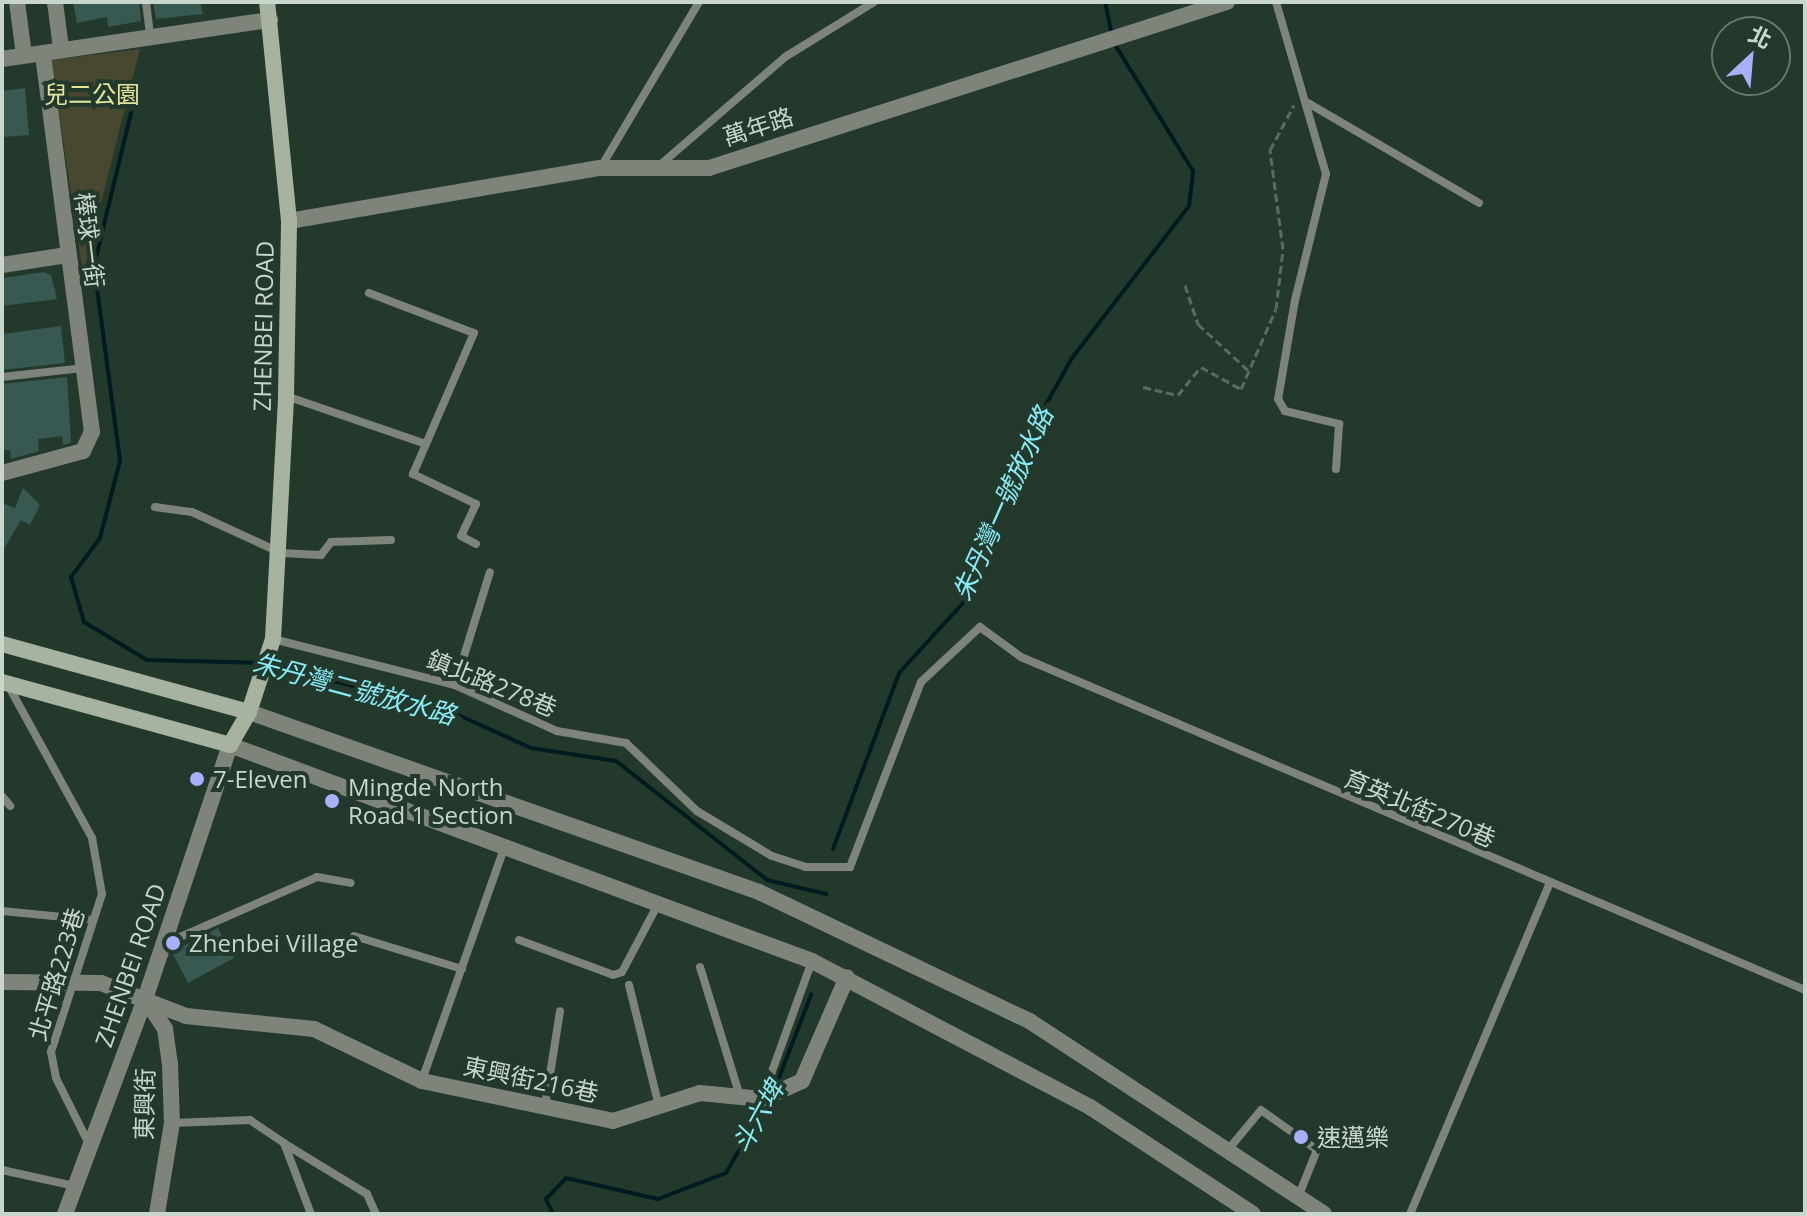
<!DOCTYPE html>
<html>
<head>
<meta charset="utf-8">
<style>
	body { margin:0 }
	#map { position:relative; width:1807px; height:1216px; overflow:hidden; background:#22392b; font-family:"Open Sans","Noto Sans TC",sans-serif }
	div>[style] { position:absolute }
	.green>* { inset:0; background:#484830 }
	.stream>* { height:4px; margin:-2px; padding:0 2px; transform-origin:2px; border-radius:2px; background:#001b1f }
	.building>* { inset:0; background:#385852 }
	.path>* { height:3px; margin-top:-1.5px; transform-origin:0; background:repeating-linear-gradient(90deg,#586c60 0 8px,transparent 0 12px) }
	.service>* { height:8px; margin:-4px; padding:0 4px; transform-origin:4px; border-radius:4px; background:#7e847a }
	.minor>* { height:16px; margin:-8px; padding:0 8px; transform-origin:8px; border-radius:8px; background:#7e847a }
	.tertiary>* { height:16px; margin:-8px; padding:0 8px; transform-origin:8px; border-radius:8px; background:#7e847a }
	.secondary>* { height:16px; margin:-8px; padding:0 8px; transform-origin:8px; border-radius:8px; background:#a8b2a1 }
	.dots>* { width:22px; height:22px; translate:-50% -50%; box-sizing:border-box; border:4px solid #22392b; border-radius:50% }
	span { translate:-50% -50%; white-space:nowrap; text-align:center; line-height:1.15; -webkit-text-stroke:8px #22392b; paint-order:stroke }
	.park-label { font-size:24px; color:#e4e49b }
	.street-label { font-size:24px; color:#c8d6cc }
	.poi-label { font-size:24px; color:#c8d6cc }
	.left { translate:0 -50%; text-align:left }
	.water-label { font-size:26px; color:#89ebf7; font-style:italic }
	.frame { position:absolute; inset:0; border:4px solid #c8d6cc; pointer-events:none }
	.north { position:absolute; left:1711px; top:16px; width:80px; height:80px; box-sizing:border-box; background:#22392b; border:2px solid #64786b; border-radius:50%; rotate:26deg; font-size:22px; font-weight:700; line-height:32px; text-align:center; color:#c8d6cc }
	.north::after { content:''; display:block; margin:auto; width:28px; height:36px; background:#a8b0fc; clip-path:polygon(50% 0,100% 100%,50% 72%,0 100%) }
</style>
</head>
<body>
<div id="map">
	<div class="green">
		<div style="clip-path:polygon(140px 49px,83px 274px,51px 60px)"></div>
	</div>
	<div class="stream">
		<div style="left:1105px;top:2px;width:33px;rotate:78deg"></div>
		<div style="left:131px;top:113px;width:157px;rotate:103.6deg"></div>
		<div style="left:94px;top:266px;width:197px;rotate:82.4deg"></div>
		<div style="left:120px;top:461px;width:80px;rotate:104.6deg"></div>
		<div style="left:100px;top:538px;width:49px;rotate:126.6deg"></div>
		<div style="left:71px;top:577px;width:47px;rotate:73.9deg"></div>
		<div style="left:84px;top:622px;width:74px;rotate:31.1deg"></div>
		<div style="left:147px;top:660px;width:114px;rotate:1.5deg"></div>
		<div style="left:269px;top:665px;width:179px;rotate:13.9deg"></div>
		<div style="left:443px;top:708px;width:97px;rotate:24.4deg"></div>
		<div style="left:531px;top:748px;width:86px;rotate:8.7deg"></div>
		<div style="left:616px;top:761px;width:192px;rotate:38.2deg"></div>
		<div style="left:767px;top:880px;width:61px;rotate:13.3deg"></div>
		<div style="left:833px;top:849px;width:188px;rotate:-69.4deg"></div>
		<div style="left:899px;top:673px;width:96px;rotate:-47.5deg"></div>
		<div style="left:964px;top:602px;width:171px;rotate:-69.1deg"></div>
		<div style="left:1025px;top:442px;width:96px;rotate:-60.8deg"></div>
		<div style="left:1072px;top:358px;width:192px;rotate:-52.4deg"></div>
		<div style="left:1189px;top:206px;width:35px;rotate:-83deg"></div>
		<div style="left:1193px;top:171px;width:150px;rotate:-121.7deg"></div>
		<div style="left:776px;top:1085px;width:97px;rotate:-68.7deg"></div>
		<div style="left:553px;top:1214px;width:17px;rotate:-115deg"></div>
		<div style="left:546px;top:1199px;width:29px;rotate:-46deg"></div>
		<div style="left:566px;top:1178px;width:94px;rotate:12.9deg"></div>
		<div style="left:658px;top:1199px;width:73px;rotate:-20.9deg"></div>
		<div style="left:726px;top:1173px;width:81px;rotate:-60.3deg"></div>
	</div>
	<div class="building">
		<div style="clip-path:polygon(73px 2px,139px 2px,141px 21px,108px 27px,107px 17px,77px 23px)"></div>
		<div style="clip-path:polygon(153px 2px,200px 2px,203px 14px,156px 19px)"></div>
		<div style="clip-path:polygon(25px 88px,29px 135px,4px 137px,2px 91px)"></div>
		<div style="clip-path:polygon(44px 272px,51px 275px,57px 299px,2px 306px,2px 278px)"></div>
		<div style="clip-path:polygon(61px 326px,65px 363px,2px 370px,2px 334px)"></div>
		<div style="clip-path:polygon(67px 377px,71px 443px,63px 445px,62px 436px,38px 439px,39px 451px,11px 459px,10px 450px,2px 450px,2px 384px)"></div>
		<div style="clip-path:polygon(23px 488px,40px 505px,30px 525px,21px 520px,2px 552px,2px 503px,15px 508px)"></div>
		<div style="clip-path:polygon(218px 928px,234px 958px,188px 983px,172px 952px)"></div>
	</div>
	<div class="path">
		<div style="left:1185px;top:285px;width:41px;rotate:71.6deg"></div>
		<div style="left:1198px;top:324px;width:68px;rotate:42.6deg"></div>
		<div style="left:1143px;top:387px;width:36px;rotate:13deg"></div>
		<div style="left:1178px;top:395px;width:36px;rotate:-51deg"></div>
		<div style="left:1201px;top:367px;width:46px;rotate:28.8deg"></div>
		<div style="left:1241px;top:389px;width:87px;rotate:-66.4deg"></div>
		<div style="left:1276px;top:309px;width:60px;rotate:-83.3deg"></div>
		<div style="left:1283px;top:249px;width:100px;rotate:-97.5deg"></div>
		<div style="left:1270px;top:150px;width:51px;rotate:-61.9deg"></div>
	</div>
	<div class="service">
		<div style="left:146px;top:2px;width:32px;rotate:83deg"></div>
		<div style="left:1276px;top:2px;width:179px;rotate:73.8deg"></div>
		<div style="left:1326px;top:174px;width:130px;rotate:103.8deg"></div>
		<div style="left:1295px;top:300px;width:100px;rotate:99.7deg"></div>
		<div style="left:1278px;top:399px;width:14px;rotate:60deg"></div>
		<div style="left:1285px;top:411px;width:56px;rotate:13.5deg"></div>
		<div style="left:1339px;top:424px;width:45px;rotate:93.8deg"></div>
		<div style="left:1308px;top:103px;width:198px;rotate:30.3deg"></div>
		<div style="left:660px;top:165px;width:165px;rotate:-40.8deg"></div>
		<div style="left:785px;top:57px;width:105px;rotate:-31.7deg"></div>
		<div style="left:601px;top:167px;width:192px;rotate:-59.3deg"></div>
		<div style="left:369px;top:293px;width:112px;rotate:20.9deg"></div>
		<div style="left:474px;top:333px;width:154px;rotate:113.4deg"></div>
		<div style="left:413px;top:474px;width:70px;rotate:25.5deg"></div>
		<div style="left:476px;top:504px;width:35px;rotate:115deg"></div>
		<div style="left:461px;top:536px;width:17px;rotate:28deg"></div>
		<div style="left:2px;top:377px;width:81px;rotate:-6.3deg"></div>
		<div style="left:286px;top:396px;width:148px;rotate:18.9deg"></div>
		<div style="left:155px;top:507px;width:37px;rotate:8deg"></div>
		<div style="left:192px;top:512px;width:98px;rotate:24.7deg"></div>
		<div style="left:281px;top:553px;width:40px;rotate:2.9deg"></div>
		<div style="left:321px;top:555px;width:16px;rotate:-52deg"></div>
		<div style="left:331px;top:542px;width:60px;rotate:-1.9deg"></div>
		<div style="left:273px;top:639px;width:188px;rotate:14.2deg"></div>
		<div style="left:455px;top:685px;width:112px;rotate:24.3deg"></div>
		<div style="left:557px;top:731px;width:70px;rotate:9.9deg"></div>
		<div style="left:626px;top:743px;width:98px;rotate:43.8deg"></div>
		<div style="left:697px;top:811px;width:87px;rotate:31deg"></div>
		<div style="left:772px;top:856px;width:35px;rotate:18deg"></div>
		<div style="left:805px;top:867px;width:45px"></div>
		<div style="left:850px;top:867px;width:198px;rotate:-69deg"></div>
		<div style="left:921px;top:682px;width:81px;rotate:-43deg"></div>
		<div style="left:980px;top:627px;width:51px;rotate:36.2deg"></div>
		<div style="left:1021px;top:657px;width:852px;rotate:23.01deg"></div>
		<div style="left:8px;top:685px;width:175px;rotate:61.2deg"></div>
		<div style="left:92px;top:838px;width:57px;rotate:79.9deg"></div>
		<div style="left:102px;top:894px;width:166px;rotate:107.9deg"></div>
		<div style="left:51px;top:1052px;width:26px;rotate:79deg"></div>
		<div style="left:56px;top:1078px;width:74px;rotate:63.4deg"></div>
		<div style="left:455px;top:685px;width:118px;rotate:-72.8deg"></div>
		<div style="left:2px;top:796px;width:13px;rotate:51deg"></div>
		<div style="left:2px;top:911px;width:91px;rotate:5.6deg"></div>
		<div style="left:354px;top:936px;width:113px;rotate:17deg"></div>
		<div style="left:519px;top:940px;width:100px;rotate:20.4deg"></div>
		<div style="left:613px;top:975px;width:9px;rotate:-18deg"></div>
		<div style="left:622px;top:972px;width:77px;rotate:-62.1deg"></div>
		<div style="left:164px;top:944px;width:167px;rotate:-23.6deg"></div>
		<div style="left:317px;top:877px;width:34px;rotate:10deg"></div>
		<div style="left:700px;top:967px;width:135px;rotate:72.8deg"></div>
		<div style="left:629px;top:985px;width:125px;rotate:76.1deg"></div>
		<div style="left:422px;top:1080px;width:246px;rotate:-70.5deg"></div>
		<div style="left:762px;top:1099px;width:147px;rotate:-70.1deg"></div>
		<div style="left:545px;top:1106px;width:96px;rotate:-81deg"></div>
		<div style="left:172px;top:1123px;width:78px;rotate:-2.2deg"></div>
		<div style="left:250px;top:1120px;width:41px;rotate:34.1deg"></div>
		<div style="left:284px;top:1143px;width:76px;rotate:69.2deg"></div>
		<div style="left:285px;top:1144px;width:96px;rotate:31.4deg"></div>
		<div style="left:367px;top:1194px;width:22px;rotate:66deg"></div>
		<div style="left:1227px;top:1151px;width:53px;rotate:-50.3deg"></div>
		<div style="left:1261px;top:1110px;width:69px;rotate:35.5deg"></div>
		<div style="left:1317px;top:1150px;width:48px;rotate:111.8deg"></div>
		<div style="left:2px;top:1170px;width:75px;rotate:12.4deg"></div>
		<div style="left:1410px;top:1214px;width:357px;rotate:-67.1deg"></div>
	</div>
	<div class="minor">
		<div style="left:17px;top:2px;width:53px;rotate:82.5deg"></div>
		<div style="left:55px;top:2px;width:46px;rotate:82.6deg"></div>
		<div style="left:2px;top:59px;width:271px;rotate:-8.3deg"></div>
		<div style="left:2px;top:265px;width:66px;rotate:-8.7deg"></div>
		<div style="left:2px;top:473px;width:84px;rotate:-15.2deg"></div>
		<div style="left:83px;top:451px;width:21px;rotate:-65deg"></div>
		<div style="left:92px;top:432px;width:382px;rotate:-97.4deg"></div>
		<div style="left:2px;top:982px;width:99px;rotate:0.6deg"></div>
		<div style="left:101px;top:983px;width:91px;rotate:21.2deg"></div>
		<div style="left:186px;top:1016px;width:129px;rotate:5.8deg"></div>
		<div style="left:314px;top:1029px;width:120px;rotate:25.7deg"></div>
		<div style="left:422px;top:1081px;width:195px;rotate:11.8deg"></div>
		<div style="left:613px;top:1121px;width:91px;rotate:-17.8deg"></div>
		<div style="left:700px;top:1093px;width:62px;rotate:5.5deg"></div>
		<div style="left:762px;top:1099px;width:44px;rotate:-24.2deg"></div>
		<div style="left:802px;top:1081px;width:113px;rotate:-66.6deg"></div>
		<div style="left:145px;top:999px;width:36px;rotate:56deg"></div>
		<div style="left:165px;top:1029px;width:35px;rotate:82deg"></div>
		<div style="left:170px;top:1064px;width:59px;rotate:88.1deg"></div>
		<div style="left:172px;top:1123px;width:92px;rotate:99.4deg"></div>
	</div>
	<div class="tertiary">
		<div style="left:289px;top:221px;width:315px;rotate:-9.7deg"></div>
		<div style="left:600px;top:168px;width:109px"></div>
		<div style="left:709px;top:168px;width:544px;rotate:-17.77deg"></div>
		<div style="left:249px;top:712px;width:541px;rotate:19.44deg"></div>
		<div style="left:759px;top:892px;width:301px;rotate:25.5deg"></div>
		<div style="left:1031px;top:1022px;width:350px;rotate:33.2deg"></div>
		<div style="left:65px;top:1214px;width:229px;rotate:-69.6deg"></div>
		<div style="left:145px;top:999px;width:268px;rotate:-71.5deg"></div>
		<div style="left:230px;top:745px;width:621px;rotate:20.36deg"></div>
		<div style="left:812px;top:961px;width:314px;rotate:27.7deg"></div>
		<div style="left:1090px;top:1107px;width:195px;rotate:33.3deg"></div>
	</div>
	<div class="secondary">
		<div style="left:2px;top:644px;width:256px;rotate:15.4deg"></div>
		<div style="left:2px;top:682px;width:237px;rotate:15.4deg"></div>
		<div style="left:230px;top:745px;width:38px;rotate:-60deg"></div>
		<div style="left:249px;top:712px;width:77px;rotate:-71.8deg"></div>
		<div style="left:273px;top:639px;width:243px;rotate:-86.9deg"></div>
		<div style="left:286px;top:396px;width:175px;rotate:-89deg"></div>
		<div style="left:289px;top:221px;width:220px;rotate:-95.7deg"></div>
	</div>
	<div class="dots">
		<div style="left:197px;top:779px;background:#a8b0fc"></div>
		<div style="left:332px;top:801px;background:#a8b0fc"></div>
		<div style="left:173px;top:943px;background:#a8b0fc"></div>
		<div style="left:1301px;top:1137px;background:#a8b0fc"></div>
	</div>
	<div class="park-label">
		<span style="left:92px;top:94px">兒二公園</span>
	</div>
	<div class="street-label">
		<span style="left:758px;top:126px;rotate:-18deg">萬年路</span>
		<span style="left:90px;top:240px;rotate:83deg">棒球一街</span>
		<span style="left:263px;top:326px;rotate:-89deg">ZHENBEI ROAD</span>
		<span style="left:492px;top:683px;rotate:22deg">鎮北路278巷</span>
		<span style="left:1420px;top:808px;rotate:23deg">育英北街270巷</span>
		<span style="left:130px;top:965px;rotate:-71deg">ZHENBEI ROAD</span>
		<span style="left:56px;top:974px;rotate:-73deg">北平路223巷</span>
		<span style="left:531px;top:1079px;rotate:12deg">東興街216巷</span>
		<span style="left:144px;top:1104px;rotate:-89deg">東興街</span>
	</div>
	<div class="poi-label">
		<span class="left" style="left:213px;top:779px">7-Eleven</span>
		<span class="left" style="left:348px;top:801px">Mingde North<br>Road 1 Section</span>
		<span class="left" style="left:189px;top:943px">Zhenbei Village</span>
		<span class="left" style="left:1317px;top:1137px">速邁樂</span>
	</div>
	<div class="water-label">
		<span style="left:1003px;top:504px;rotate:-66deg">朱丹灣一號放水路</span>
		<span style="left:354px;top:689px;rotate:15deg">朱丹灣二號放水路</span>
		<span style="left:758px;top:1117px;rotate:-61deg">斗六埤</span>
	</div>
	<div class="frame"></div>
	<div class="north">北</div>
</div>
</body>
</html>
